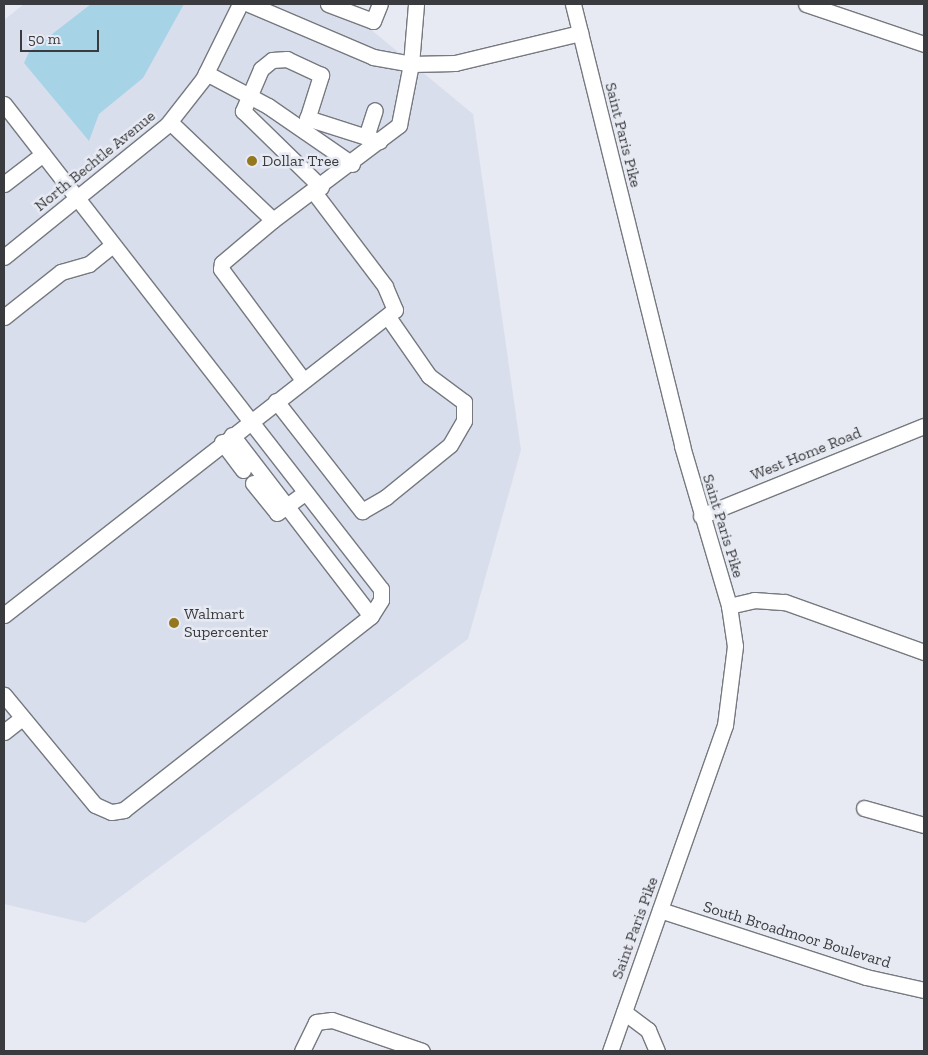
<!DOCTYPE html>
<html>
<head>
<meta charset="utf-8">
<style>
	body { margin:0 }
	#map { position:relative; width:928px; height:1055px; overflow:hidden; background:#e7eaf2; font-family:"Zilla Slab",serif }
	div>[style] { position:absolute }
	.built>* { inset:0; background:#d9deed }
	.water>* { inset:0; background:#a7d3e6 }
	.roads { filter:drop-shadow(1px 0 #76797f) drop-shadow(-1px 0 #76797f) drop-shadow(0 1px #76797f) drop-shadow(0 -1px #76797f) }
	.minor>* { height:15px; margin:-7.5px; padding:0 7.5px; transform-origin:7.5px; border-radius:7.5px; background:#fff }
	.dots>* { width:14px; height:14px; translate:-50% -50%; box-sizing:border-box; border:2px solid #e7eaf2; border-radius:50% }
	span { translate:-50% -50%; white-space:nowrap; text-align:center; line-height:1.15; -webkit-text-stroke:5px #e7eaf2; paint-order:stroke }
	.street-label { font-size:16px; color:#3a3b3e }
	.poi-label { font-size:16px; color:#3a3b3e }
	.left { translate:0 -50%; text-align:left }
	.frame { position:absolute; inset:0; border:5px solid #3a3b3e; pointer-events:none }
	.scale { position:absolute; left:20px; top:30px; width:79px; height:22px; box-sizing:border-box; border:2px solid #3a3b3e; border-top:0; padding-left:6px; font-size:15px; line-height:18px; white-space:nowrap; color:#3a3b3e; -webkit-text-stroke:4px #e7eaf2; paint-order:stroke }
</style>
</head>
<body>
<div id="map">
	<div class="built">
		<div style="clip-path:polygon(24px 4px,340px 4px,473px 114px,521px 450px,468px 639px,85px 923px,4px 904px,4px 20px)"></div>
	</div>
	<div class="water">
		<div style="clip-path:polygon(91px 4px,184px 4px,143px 78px,99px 114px,89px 141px,24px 63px,29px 52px)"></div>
	</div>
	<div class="roads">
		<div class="minor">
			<div style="left:249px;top:4px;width:135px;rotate:23.1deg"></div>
			<div style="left:373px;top:57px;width:39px;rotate:10deg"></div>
			<div style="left:411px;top:64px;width:44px;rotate:-1.3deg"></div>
			<div style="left:455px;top:63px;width:129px;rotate:-13.5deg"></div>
			<div style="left:328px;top:4px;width:48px;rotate:20.7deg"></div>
			<div style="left:373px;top:21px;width:18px;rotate:-68deg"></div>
			<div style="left:573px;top:4px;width:455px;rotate:76.1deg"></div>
			<div style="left:682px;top:446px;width:167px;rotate:73.6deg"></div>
			<div style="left:729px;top:606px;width:40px;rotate:81.5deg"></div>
			<div style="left:735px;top:646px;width:80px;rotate:97.2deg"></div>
			<div style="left:725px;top:725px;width:346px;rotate:109.4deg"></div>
			<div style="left:806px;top:4px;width:125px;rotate:18.7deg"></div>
			<div style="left:206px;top:73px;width:70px;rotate:28deg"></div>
			<div style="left:268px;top:106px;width:102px;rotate:34.6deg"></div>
			<div style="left:4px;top:104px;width:614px;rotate:52.14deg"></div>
			<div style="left:381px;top:589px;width:11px;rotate:90deg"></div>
			<div style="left:381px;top:600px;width:19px;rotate:122deg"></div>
			<div style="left:371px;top:616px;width:314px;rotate:141.9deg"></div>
			<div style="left:124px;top:810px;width:13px;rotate:171deg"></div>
			<div style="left:111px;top:812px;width:17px;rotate:-156deg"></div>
			<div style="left:95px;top:805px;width:143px;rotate:-129.6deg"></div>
			<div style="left:307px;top:118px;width:76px;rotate:17.7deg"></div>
			<div style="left:170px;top:122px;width:142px;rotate:43.6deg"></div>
			<div style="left:273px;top:220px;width:158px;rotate:-37deg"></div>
			<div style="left:399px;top:125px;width:62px;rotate:-78.9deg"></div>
			<div style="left:411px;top:64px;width:60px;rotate:-85.2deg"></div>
			<div style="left:304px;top:129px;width:57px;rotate:-72.5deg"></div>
			<div style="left:321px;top:75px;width:38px;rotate:-155deg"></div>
			<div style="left:287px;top:59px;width:15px;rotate:176deg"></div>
			<div style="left:272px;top:60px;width:14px;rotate:141deg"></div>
			<div style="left:261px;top:69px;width:46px;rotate:113.2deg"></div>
			<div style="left:243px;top:111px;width:109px;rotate:44.3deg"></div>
			<div style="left:366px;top:137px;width:28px;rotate:-72deg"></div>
			<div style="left:4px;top:184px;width:49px;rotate:-37.6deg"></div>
			<div style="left:273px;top:220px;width:67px;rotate:139.9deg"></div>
			<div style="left:222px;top:263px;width:6px;rotate:99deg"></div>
			<div style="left:221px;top:269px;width:138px;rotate:53.5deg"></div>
			<div style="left:4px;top:257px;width:210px;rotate:-39deg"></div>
			<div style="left:167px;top:125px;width:58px;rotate:-52deg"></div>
			<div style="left:203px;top:79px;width:84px;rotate:-63.7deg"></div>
			<div style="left:4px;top:317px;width:73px;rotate:-38.3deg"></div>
			<div style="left:61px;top:272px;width:29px;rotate:-16deg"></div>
			<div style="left:89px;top:264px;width:28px;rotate:-39deg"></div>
			<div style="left:276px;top:401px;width:140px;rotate:52deg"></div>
			<div style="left:362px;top:511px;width:28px;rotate:-30deg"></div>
			<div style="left:386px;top:497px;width:82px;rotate:-39.1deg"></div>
			<div style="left:450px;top:445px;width:28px;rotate:-60deg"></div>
			<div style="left:464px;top:421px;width:19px;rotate:-90deg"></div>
			<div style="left:464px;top:402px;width:44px;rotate:-143.4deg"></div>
			<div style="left:429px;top:376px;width:72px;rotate:-124.8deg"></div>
			<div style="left:232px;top:435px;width:228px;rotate:52.5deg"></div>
			<div style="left:222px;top:442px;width:35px;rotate:53deg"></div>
			<div style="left:253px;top:483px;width:38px;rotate:51deg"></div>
			<div style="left:277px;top:513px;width:34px;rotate:-36deg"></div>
			<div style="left:701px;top:516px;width:240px;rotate:-22deg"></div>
			<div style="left:729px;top:606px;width:26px;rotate:-13deg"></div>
			<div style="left:754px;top:600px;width:31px;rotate:4deg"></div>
			<div style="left:785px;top:602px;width:148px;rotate:19.8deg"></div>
			<div style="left:4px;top:615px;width:496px;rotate:-38deg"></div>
			<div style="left:395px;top:310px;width:26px;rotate:-113deg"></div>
			<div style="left:385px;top:286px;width:118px;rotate:-127.1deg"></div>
			<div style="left:4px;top:732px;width:23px;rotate:-38deg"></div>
			<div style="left:864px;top:808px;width:62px;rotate:15.8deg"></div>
			<div style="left:660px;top:910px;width:217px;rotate:18deg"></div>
			<div style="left:866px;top:977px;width:59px;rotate:12.6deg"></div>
			<div style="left:624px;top:1012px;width:30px;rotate:37deg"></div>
			<div style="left:648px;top:1030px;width:23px;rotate:67deg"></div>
			<div style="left:302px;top:1051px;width:32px;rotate:-64deg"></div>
			<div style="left:316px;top:1022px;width:16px;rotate:-7deg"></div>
			<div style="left:332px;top:1020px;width:95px;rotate:19deg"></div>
		</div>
	</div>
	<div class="dots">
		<div style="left:252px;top:161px;background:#93781e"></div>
		<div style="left:174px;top:623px;background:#93781e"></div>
	</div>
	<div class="street-label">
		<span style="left:623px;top:135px;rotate:76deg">Saint Paris Pike</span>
		<span style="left:95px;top:161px;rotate:-39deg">North Bechtle Avenue</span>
		<span style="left:806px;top:454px;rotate:-22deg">West Home Road</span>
		<span style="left:723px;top:526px;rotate:73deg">Saint Paris Pike</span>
		<span style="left:635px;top:928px;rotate:-70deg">Saint Paris Pike</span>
		<span style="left:797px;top:935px;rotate:17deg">South Broadmoor Boulevard</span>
	</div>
	<div class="poi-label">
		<span class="left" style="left:262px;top:161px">Dollar Tree</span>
		<span class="left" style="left:184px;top:623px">Walmart<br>Supercenter</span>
	</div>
	<div class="frame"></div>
	<div class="scale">50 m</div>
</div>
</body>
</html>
